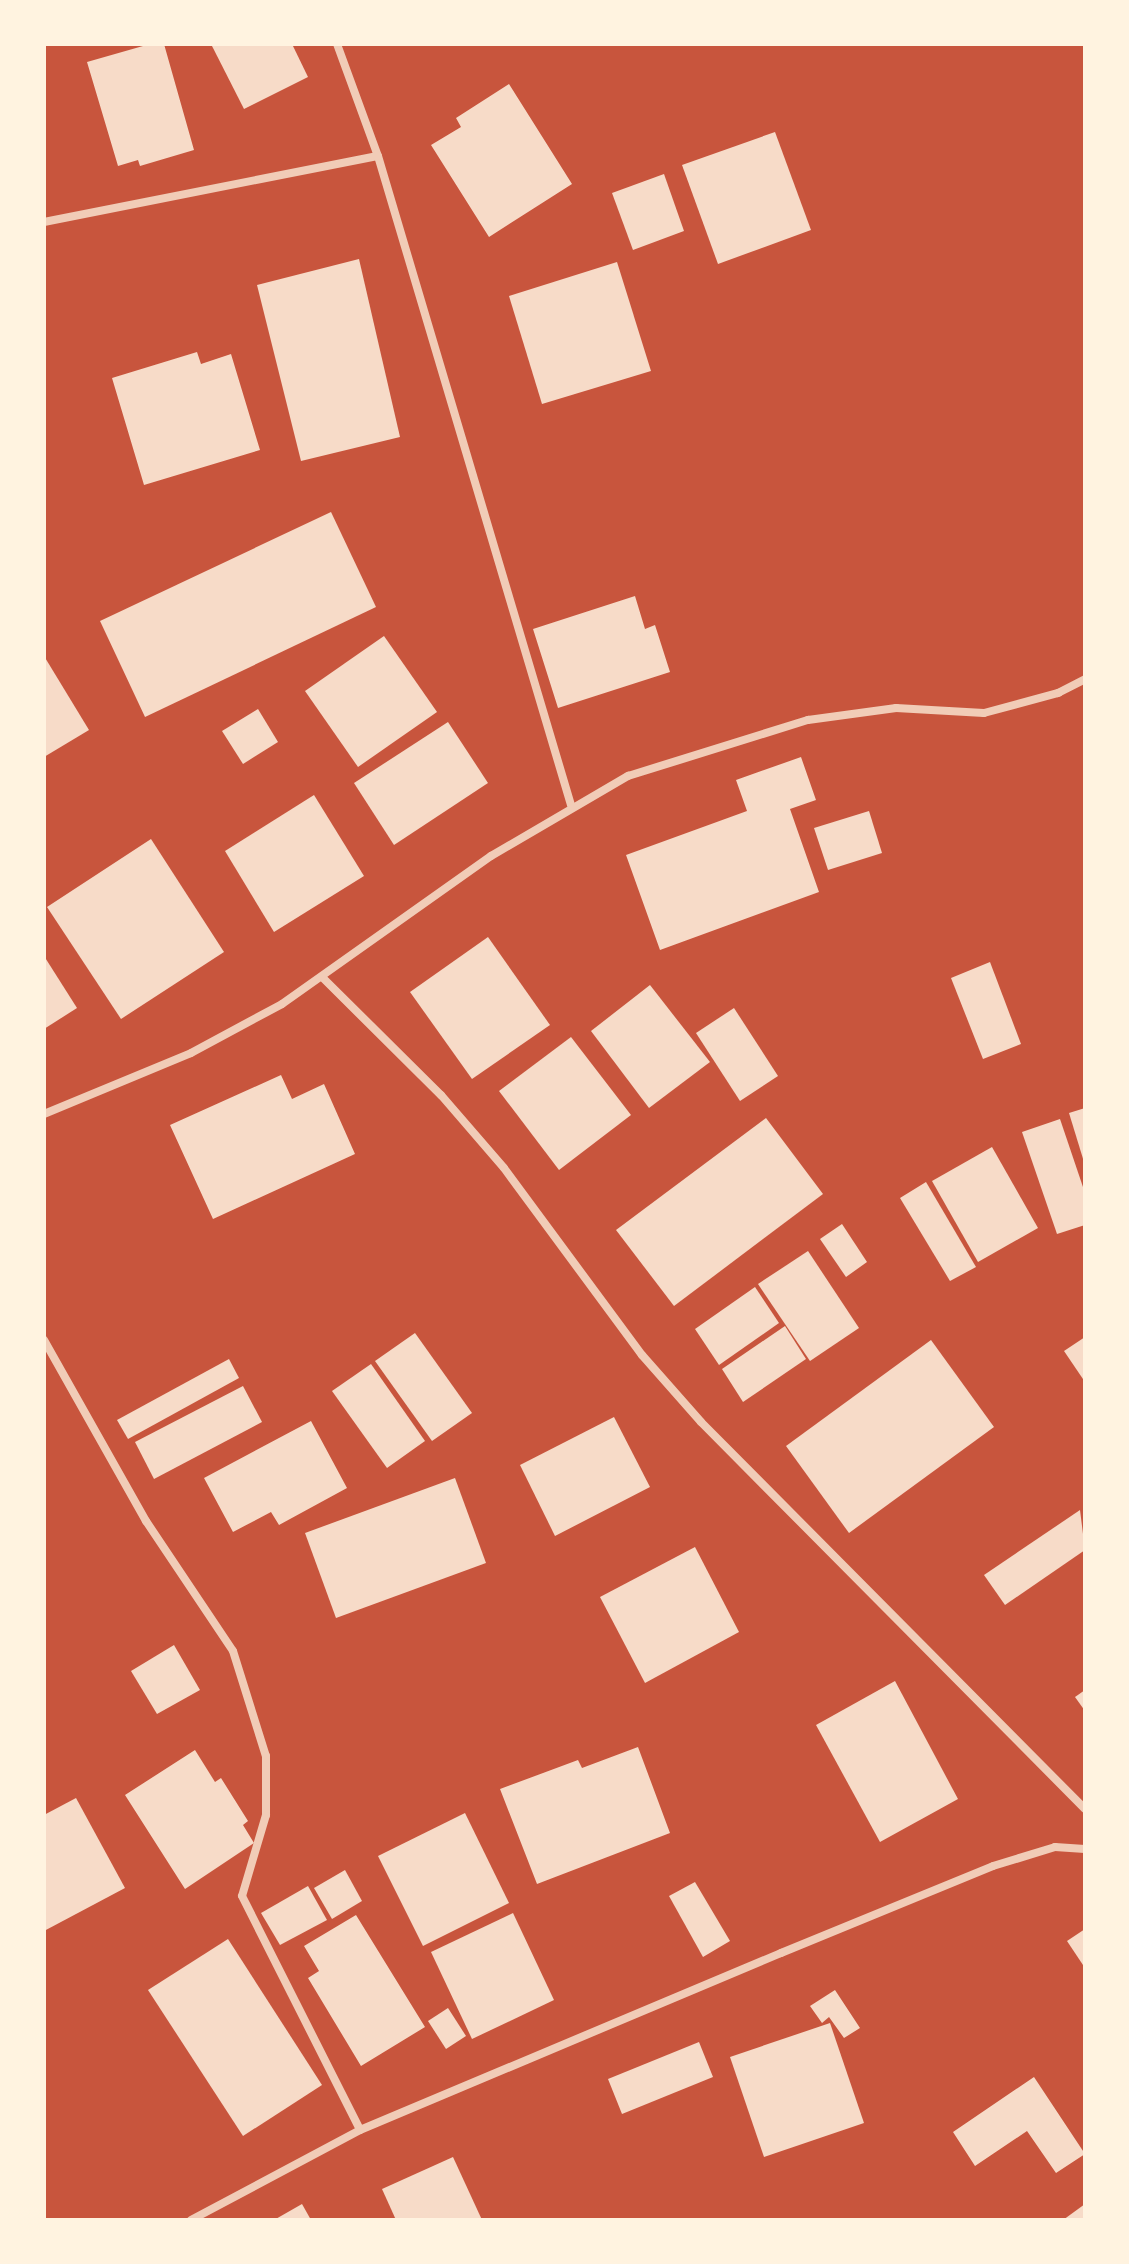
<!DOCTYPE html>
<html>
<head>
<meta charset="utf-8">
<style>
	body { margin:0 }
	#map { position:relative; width:1129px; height:2264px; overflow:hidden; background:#c8553d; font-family:Manrope,sans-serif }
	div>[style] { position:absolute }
	.building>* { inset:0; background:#f7dbc8 }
	.minor>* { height:8px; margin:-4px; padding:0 4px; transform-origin:4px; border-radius:4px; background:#f1ccb7 }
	span { translate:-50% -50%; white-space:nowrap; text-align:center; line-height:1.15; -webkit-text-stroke:6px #fff3e0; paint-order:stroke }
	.frame { position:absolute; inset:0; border:46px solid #fff3e0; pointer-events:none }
</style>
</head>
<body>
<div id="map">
	<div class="building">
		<div style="clip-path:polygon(150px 44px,164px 44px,194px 150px,140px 166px,138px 160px,118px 166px,87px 62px)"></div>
		<div style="clip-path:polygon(211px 44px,292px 44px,308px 77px,244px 109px)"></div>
		<div style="clip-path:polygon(509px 84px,572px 184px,489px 237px,431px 145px,461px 127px,456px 118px)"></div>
		<div style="clip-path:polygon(775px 132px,811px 230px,718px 264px,682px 165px)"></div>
		<div style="clip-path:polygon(664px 174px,684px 231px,633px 250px,612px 193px)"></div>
		<div style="clip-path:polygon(359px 259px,400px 437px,301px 461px,257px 285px)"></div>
		<div style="clip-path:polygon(617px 262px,651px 371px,542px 404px,509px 296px)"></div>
		<div style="clip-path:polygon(197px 352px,201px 364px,231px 354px,260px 450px,144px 485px,112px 378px)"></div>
		<div style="clip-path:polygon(331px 512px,376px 607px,145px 717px,100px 621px)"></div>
		<div style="clip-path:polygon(635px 596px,645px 629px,655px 625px,670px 672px,558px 708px,533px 629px)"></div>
		<div style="clip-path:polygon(384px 636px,437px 712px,358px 767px,305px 691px)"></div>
		<div style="clip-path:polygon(44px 656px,89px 730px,44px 757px)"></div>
		<div style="clip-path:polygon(258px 709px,278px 742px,243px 764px,222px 731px)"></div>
		<div style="clip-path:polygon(448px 722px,488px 783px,394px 845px,354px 783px)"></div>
		<div style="clip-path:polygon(801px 757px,816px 800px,790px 809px,819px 892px,660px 950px,626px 855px,747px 811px,736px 780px)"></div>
		<div style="clip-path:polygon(314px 795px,364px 876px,274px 932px,225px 851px)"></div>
		<div style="clip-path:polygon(869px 811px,882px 853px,828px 870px,814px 828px)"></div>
		<div style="clip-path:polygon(151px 839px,224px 952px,121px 1019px,47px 907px)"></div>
		<div style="clip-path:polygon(488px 937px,550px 1025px,472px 1079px,410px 992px)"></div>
		<div style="clip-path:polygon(44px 956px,77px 1008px,44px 1029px)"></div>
		<div style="clip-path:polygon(990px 962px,1021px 1044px,983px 1059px,951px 978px)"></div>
		<div style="clip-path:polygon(650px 985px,710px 1062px,649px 1108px,591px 1031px)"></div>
		<div style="clip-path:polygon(734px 1008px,778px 1076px,740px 1101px,696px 1033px)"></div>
		<div style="clip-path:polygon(571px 1037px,631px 1115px,559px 1170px,499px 1091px)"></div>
		<div style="clip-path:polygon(281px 1075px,292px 1099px,324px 1084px,355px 1154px,213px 1219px,170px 1125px)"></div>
		<div style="clip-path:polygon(1085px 1108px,1085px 1162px,1084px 1162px,1069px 1113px)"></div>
		<div style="clip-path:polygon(766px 1118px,823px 1194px,674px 1306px,616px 1230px)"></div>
		<div style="clip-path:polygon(1060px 1119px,1085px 1193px,1085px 1225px,1057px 1234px,1022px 1132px)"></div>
		<div style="clip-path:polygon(992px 1147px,1038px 1228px,978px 1262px,932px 1181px)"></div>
		<div style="clip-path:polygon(926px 1182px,976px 1267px,950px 1281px,900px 1198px)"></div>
		<div style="clip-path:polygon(842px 1224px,867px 1262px,846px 1277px,820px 1239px)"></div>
		<div style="clip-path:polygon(808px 1251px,859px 1328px,810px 1361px,758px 1284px)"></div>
		<div style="clip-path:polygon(755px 1287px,779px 1323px,719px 1365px,695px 1329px)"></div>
		<div style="clip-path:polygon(785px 1326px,806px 1359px,743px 1402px,722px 1369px)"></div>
		<div style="clip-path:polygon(415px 1333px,472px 1413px,432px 1441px,375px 1361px)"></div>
		<div style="clip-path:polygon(1085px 1337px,1085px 1382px,1064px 1351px)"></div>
		<div style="clip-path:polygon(931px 1340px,994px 1427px,849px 1533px,786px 1446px)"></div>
		<div style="clip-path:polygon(229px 1359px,239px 1378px,128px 1439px,117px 1420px)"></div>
		<div style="clip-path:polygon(371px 1364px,425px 1441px,387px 1468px,332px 1391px)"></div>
		<div style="clip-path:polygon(243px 1386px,262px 1422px,154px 1479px,135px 1442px)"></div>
		<div style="clip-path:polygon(614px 1417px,650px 1487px,555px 1536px,520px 1465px)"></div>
		<div style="clip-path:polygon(311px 1421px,347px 1488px,279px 1525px,271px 1512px,233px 1532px,204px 1478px)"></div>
		<div style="clip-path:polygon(455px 1478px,486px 1563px,336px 1618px,305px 1533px)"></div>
		<div style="clip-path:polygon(1080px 1510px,1085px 1550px,1005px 1605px,984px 1575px)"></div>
		<div style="clip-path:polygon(695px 1547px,739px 1632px,645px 1683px,600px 1597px)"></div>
		<div style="clip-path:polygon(174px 1645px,200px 1690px,157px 1714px,131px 1671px)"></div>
		<div style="clip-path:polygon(895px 1681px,958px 1799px,880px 1842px,816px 1725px)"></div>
		<div style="clip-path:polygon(1085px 1690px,1085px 1711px,1075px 1697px)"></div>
		<div style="clip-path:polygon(638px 1747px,670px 1833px,537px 1884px,500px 1789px,578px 1760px,582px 1768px)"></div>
		<div style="clip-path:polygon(195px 1750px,215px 1782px,221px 1778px,248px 1821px,243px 1825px,254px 1843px,185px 1889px,125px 1795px)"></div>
		<div style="clip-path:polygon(76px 1798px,125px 1888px,44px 1931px,44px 1815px)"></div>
		<div style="clip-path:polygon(465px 1813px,509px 1903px,423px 1946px,378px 1856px)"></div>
		<div style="clip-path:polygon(345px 1870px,362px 1901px,332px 1919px,314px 1888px)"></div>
		<div style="clip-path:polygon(695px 1882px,730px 1941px,703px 1957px,669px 1896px)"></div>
		<div style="clip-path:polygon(308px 1886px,327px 1920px,280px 1945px,261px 1913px)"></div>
		<div style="clip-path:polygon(513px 1913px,554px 2000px,472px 2039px,431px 1952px)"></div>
		<div style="clip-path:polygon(356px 1915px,425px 2027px,361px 2066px,308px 1978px,319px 1971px,304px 1946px)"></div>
		<div style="clip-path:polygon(1085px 1929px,1085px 1968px,1067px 1941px)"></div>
		<div style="clip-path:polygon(228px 1939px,322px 2085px,243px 2136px,148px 1990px)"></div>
		<div style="clip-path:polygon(835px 1990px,860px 2028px,844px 2038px,829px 2017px,822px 2023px,810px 2006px)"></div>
		<div style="clip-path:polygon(448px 2008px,466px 2036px,446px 2049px,428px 2021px)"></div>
		<div style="clip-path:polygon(830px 2023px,864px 2123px,764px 2157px,730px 2057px)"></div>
		<div style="clip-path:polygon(699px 2042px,713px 2077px,622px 2114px,608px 2079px)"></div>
		<div style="clip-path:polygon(1034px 2077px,1085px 2154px,1056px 2173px,1027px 2131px,975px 2166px,953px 2132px)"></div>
		<div style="clip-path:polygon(453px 2157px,482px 2220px,396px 2220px,382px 2189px)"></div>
		<div style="clip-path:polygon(302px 2204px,311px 2220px,274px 2220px)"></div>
		<div style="clip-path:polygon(1085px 2204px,1085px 2220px,1063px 2220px)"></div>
	</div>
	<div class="minor">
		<div style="left:337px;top:44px;width:119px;rotate:69.9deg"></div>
		<div style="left:378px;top:156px;width:677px;rotate:73.44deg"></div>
		<div style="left:44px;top:222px;width:340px;rotate:-11.2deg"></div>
		<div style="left:322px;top:977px;width:168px;rotate:44.8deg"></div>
		<div style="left:441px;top:1095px;width:96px;rotate:49.2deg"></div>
		<div style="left:504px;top:1168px;width:232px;rotate:53.6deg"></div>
		<div style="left:642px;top:1355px;width:89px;rotate:48.6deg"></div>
		<div style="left:701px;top:1422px;width:545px;rotate:45.22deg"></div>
		<div style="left:44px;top:1114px;width:159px;rotate:-22.5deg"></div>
		<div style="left:191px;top:1053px;width:103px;rotate:-28.3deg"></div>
		<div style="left:282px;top:1004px;width:256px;rotate:-35.3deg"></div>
		<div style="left:491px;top:856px;width:159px;rotate:-30.3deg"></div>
		<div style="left:628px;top:776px;width:189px;rotate:-17.3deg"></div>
		<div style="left:808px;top:720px;width:89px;rotate:-7.8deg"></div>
		<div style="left:896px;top:708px;width:88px;rotate:3.3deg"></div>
		<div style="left:984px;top:713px;width:77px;rotate:-15.1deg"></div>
		<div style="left:1058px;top:693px;width:30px;rotate:-27deg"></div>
		<div style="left:44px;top:1340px;width:208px;rotate:60.6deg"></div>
		<div style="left:146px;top:1521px;width:156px;rotate:56.2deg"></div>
		<div style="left:233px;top:1651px;width:110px;rotate:72.6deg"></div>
		<div style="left:266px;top:1756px;width:59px;rotate:90deg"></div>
		<div style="left:266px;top:1815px;width:84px;rotate:106.5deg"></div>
		<div style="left:242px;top:1896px;width:262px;rotate:63.2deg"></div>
		<div style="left:191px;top:2220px;width:191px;rotate:-28deg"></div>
		<div style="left:360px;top:2130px;width:457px;rotate:-22.8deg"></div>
		<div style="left:781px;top:1953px;width:229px;rotate:-22.3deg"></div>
		<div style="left:993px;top:1866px;width:65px;rotate:-17deg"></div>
		<div style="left:1055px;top:1847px;width:30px;rotate:4deg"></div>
	</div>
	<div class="frame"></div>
</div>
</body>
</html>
